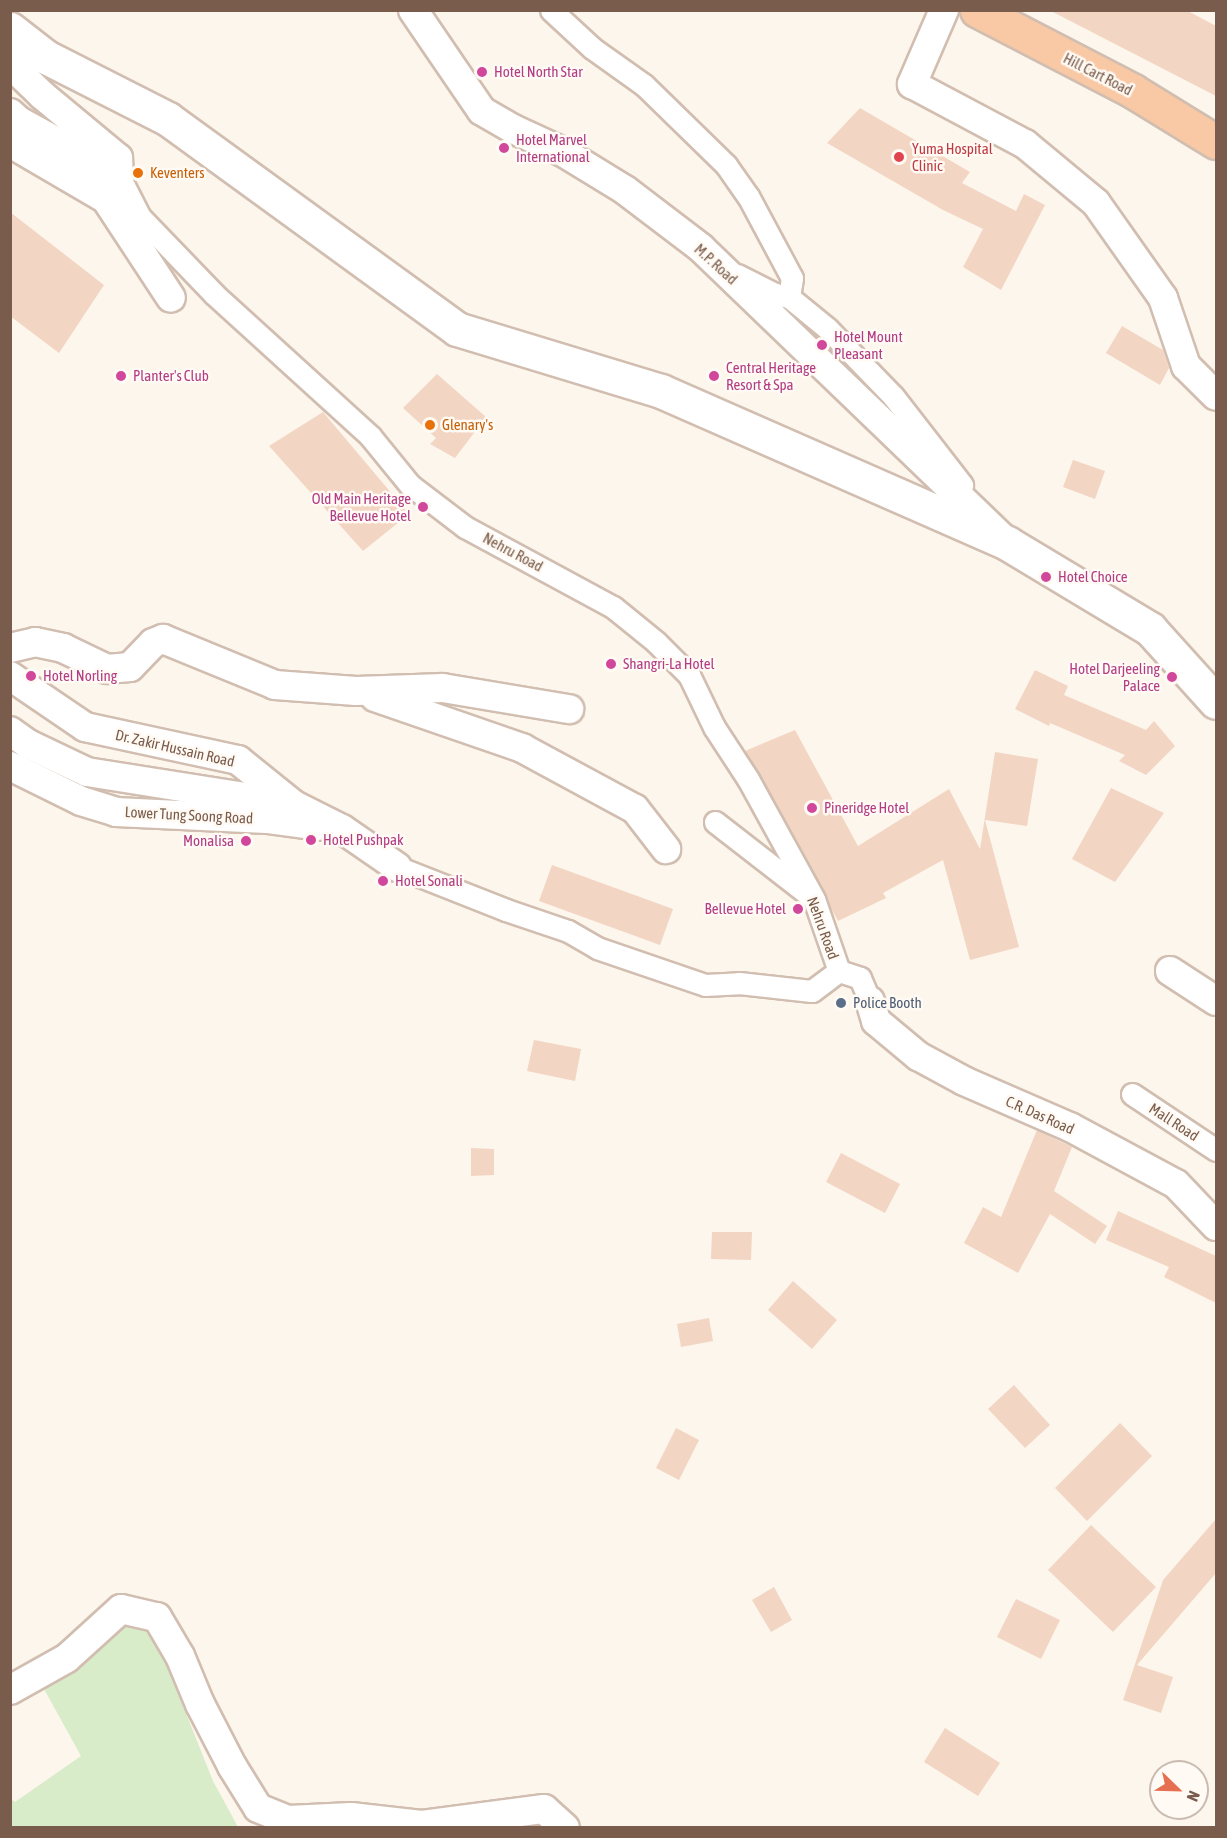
<!DOCTYPE html>
<html>
<head>
<meta charset="utf-8">
<style>
	body { margin:0 }
	#map { position:relative; width:1227px; height:1838px; overflow:hidden; background:#fdf6ec; font-family:"Asap Condensed",sans-serif }
	div>[style] { position:absolute }
	.green>* { inset:0; background:#d8ecc9 }
	.building>* { inset:0; background:#f3d5c3 }
	.roads { filter:drop-shadow(2px 0 #d1beb0) drop-shadow(-2px 0 #d1beb0) drop-shadow(0 2px #d1beb0) drop-shadow(0 -2px #d1beb0) }
	.pedestrian>* { height:21px; margin:-10.5px; padding:0 10.5px; transform-origin:10.5px; border-radius:10.5px; background:#fff }
	.minor>* { height:28px; margin:-14px; padding:0 14px; transform-origin:14px; border-radius:14px; background:#fff }
	.secondary>* { height:33px; margin:-16.5px; padding:0 16.5px; transform-origin:16.5px; border-radius:16.5px; background:#fff }
	.trunk>* { height:33px; margin:-16.5px; padding:0 16.5px; transform-origin:16.5px; border-radius:16.5px; background:#f9c8a4 }
	.dots>* { width:16px; height:16px; translate:-50% -50%; box-sizing:border-box; border:3px solid #fffaf3; border-radius:50% }
	span { translate:-50% -50%; white-space:nowrap; text-align:center; line-height:1.15; -webkit-text-stroke:5px #fffaf3; paint-order:stroke }
	.hotel-label { font-size:15px; color:#b23c85 }
	.left { translate:0 -50%; text-align:left }
	.right { translate:-100% -50%; text-align:right }
	.street-label { font-size:15px; color:#7a5c4d }
	.health-label { font-size:15px; color:#be3a42 }
	.food-label { font-size:15px; color:#c56008 }
	.service-label { font-size:15px; color:#4e5e75 }
	.frame { position:absolute; inset:0; border:12px solid #7a5c4d; pointer-events:none }
	.north { position:absolute; left:1149px; top:1760px; width:60px; height:60px; box-sizing:border-box; background:#fffaf3; border:2px solid #cabbb1; border-radius:50%; rotate:113deg; font-size:16px; font-weight:700; line-height:24px; text-align:center; color:#7a5c4d }
	.north::after { content:''; display:block; margin:auto; width:21px; height:27px; background:#e76f51; clip-path:polygon(50% 0,100% 100%,50% 72%,0 100%) }
</style>
</head>
<body>
<div id="map">
	<div class="green">
		<div style="clip-path:polygon(123px 1624px,152px 1628px,213px 1781px,238px 1827px,11px 1827px,10px 1798px,15px 1802px,81px 1756px,44px 1689px,81px 1662px)"></div>
	</div>
	<div class="building">
		<div style="clip-path:polygon(1049px 10px,1186px 10px,1216px 26px,1216px 96px)"></div>
		<div style="clip-path:polygon(860px 108px,970px 172px,962px 183px,1016px 211px,1024px 194px,1045px 205px,1001px 290px,963px 267px,983px 229px,943px 210px,827px 143px)"></div>
		<div style="clip-path:polygon(10px 212px,104px 285px,59px 353px,10px 316px)"></div>
		<div style="clip-path:polygon(1122px 326px,1163px 350px,1169px 368px,1160px 385px,1106px 353px)"></div>
		<div style="clip-path:polygon(437px 374px,486px 417px,455px 458px,430px 444px,436px 438px,403px 408px)"></div>
		<div style="clip-path:polygon(323px 412px,409px 514px,363px 551px,269px 446px)"></div>
		<div style="clip-path:polygon(1073px 460px,1105px 471px,1095px 499px,1063px 487px)"></div>
		<div style="clip-path:polygon(1035px 670px,1068px 686px,1064px 695px,1146px 730px,1154px 721px,1175px 746px,1146px 775px,1119px 761px,1125px 755px,1050px 723px,1049px 726px,1015px 709px)"></div>
		<div style="clip-path:polygon(795px 730px,858px 846px,949px 789px,980px 849px,995px 752px,1038px 759px,1027px 826px,985px 820px,1019px 947px,970px 960px,943px 860px,883px 893px,886px 898px,838px 921px,745px 751px)"></div>
		<div style="clip-path:polygon(1111px 788px,1164px 813px,1115px 882px,1072px 859px)"></div>
		<div style="clip-path:polygon(552px 865px,673px 909px,660px 945px,539px 901px)"></div>
		<div style="clip-path:polygon(534px 1040px,581px 1049px,575px 1081px,527px 1071px)"></div>
		<div style="clip-path:polygon(1037px 1130px,1072px 1147px,1054px 1191px,1107px 1226px,1095px 1244px,1050px 1214px,1018px 1273px,964px 1243px,983px 1207px,1001px 1217px)"></div>
		<div style="clip-path:polygon(471px 1148px,494px 1149px,494px 1175px,471px 1176px)"></div>
		<div style="clip-path:polygon(841px 1153px,900px 1184px,885px 1213px,826px 1182px)"></div>
		<div style="clip-path:polygon(1118px 1211px,1216px 1256px,1216px 1303px,1164px 1277px,1169px 1267px,1106px 1240px)"></div>
		<div style="clip-path:polygon(712px 1232px,752px 1232px,751px 1260px,711px 1259px)"></div>
		<div style="clip-path:polygon(793px 1281px,837px 1320px,812px 1349px,768px 1310px)"></div>
		<div style="clip-path:polygon(709px 1318px,713px 1341px,681px 1347px,677px 1324px)"></div>
		<div style="clip-path:polygon(1014px 1385px,1050px 1425px,1025px 1448px,988px 1409px)"></div>
		<div style="clip-path:polygon(1120px 1423px,1152px 1456px,1087px 1521px,1055px 1488px)"></div>
		<div style="clip-path:polygon(676px 1428px,699px 1440px,679px 1480px,656px 1468px)"></div>
		<div style="clip-path:polygon(1216px 1519px,1216px 1573px,1137px 1665px,1173px 1677px,1161px 1713px,1123px 1700px,1163px 1580px)"></div>
		<div style="clip-path:polygon(1091px 1525px,1156px 1587px,1113px 1632px,1048px 1570px)"></div>
		<div style="clip-path:polygon(774px 1587px,792px 1620px,771px 1632px,752px 1600px)"></div>
		<div style="clip-path:polygon(1016px 1599px,1060px 1620px,1041px 1659px,997px 1637px)"></div>
		<div style="clip-path:polygon(945px 1728px,1000px 1763px,978px 1796px,924px 1762px)"></div>
	</div>
	<div class="roads">
		<div class="pedestrian">
			<div style="left:551px;top:10px;width:56px;rotate:42.8deg"></div>
			<div style="left:592px;top:48px;width:64px;rotate:35.4deg"></div>
			<div style="left:644px;top:85px;width:115px;rotate:44.3deg"></div>
			<div style="left:726px;top:165px;width:38px;rotate:55deg"></div>
			<div style="left:748px;top:196px;width:93px;rotate:61.8deg"></div>
			<div style="left:792px;top:278px;width:19px;rotate:99deg"></div>
			<div style="left:119px;top:176px;width:46px;rotate:62.9deg"></div>
			<div style="left:140px;top:217px;width:107px;rotate:46.1deg"></div>
			<div style="left:214px;top:294px;width:211px;rotate:42.3deg"></div>
			<div style="left:370px;top:436px;width:63px;rotate:50.8deg"></div>
			<div style="left:410px;top:485px;width:69px;rotate:37.4deg"></div>
			<div style="left:465px;top:527px;width:168px;rotate:28.4deg"></div>
			<div style="left:613px;top:607px;width:55px;rotate:39.1deg"></div>
			<div style="left:656px;top:642px;width:47px;rotate:45deg"></div>
			<div style="left:689px;top:675px;width:58px;rotate:64.3deg"></div>
			<div style="left:714px;top:727px;width:62px;rotate:56.8deg"></div>
			<div style="left:748px;top:779px;width:137px;rotate:61.2deg"></div>
			<div style="left:814px;top:899px;width:76px;rotate:70.9deg"></div>
			<div style="left:737px;top:275px;width:42px;rotate:26.6deg"></div>
			<div style="left:775px;top:294px;width:14px;rotate:12deg"></div>
			<div style="left:789px;top:297px;width:50px;rotate:39.4deg"></div>
			<div style="left:828px;top:329px;width:93px;rotate:45.9deg"></div>
			<div style="left:893px;top:396px;width:113px;rotate:52.2deg"></div>
			<div style="left:715px;top:822px;width:119px;rotate:37.8deg"></div>
			<div style="left:397px;top:867px;width:117px;rotate:21.5deg"></div>
			<div style="left:506px;top:910px;width:65px;rotate:18.7deg"></div>
			<div style="left:568px;top:931px;width:34px;rotate:30deg"></div>
			<div style="left:597px;top:948px;width:114px;rotate:18.9deg"></div>
			<div style="left:705px;top:985px;width:34px;rotate:-3deg"></div>
			<div style="left:739px;top:983px;width:73px;rotate:6.3deg"></div>
			<div style="left:812px;top:991px;width:34px;rotate:-37deg"></div>
			<div style="left:839px;top:971px;width:22px;rotate:18deg"></div>
			<div style="left:860px;top:978px;width:25px;rotate:67deg"></div>
			<div style="left:1132px;top:1094px;width:101px;rotate:33.7deg"></div>
		</div>
		<div class="minor">
			<div style="left:413px;top:10px;width:122px;rotate:55.7deg"></div>
			<div style="left:482px;top:111px;width:36px;rotate:30deg"></div>
			<div style="left:513px;top:129px;width:55px;rotate:24.7deg"></div>
			<div style="left:563px;top:152px;width:73px;rotate:31.5deg"></div>
			<div style="left:625px;top:190px;width:96px;rotate:37.3deg"></div>
			<div style="left:701px;top:248px;width:418px;rotate:43.9deg"></div>
			<div style="left:944px;top:10px;width:81px;rotate:113.4deg"></div>
			<div style="left:912px;top:84px;width:128px;rotate:28deg"></div>
			<div style="left:1025px;top:144px;width:92px;rotate:39.7deg"></div>
			<div style="left:1096px;top:203px;width:116px;rotate:54.8deg"></div>
			<div style="left:1163px;top:298px;width:72px;rotate:71.3deg"></div>
			<div style="left:1186px;top:366px;width:42px;rotate:45deg"></div>
			<div style="left:10px;top:64px;width:45px;rotate:44.1deg"></div>
			<div style="left:42px;top:95px;width:99px;rotate:39.7deg"></div>
			<div style="left:118px;top:158px;width:18px;rotate:87deg"></div>
			<div style="left:10px;top:113px;width:12px;rotate:42deg"></div>
			<div style="left:19px;top:121px;width:114px;rotate:28.8deg"></div>
			<div style="left:10px;top:143px;width:111px;rotate:30.3deg"></div>
			<div style="left:106px;top:199px;width:118px;rotate:56.7deg"></div>
			<div style="left:10px;top:648px;width:26px;rotate:-13deg"></div>
			<div style="left:35px;top:642px;width:29px;rotate:12deg"></div>
			<div style="left:63px;top:648px;width:49px;rotate:25.5deg"></div>
			<div style="left:107px;top:669px;width:23px;rotate:-5deg"></div>
			<div style="left:130px;top:667px;width:33px;rotate:-46deg"></div>
			<div style="left:153px;top:643px;width:11px;rotate:-22deg"></div>
			<div style="left:163px;top:639px;width:121px;rotate:22.3deg"></div>
			<div style="left:275px;top:685px;width:81px;rotate:4.2deg"></div>
			<div style="left:356px;top:691px;width:87px;rotate:-2deg"></div>
			<div style="left:443px;top:688px;width:128px;rotate:9.5deg"></div>
			<div style="left:10px;top:676px;width:91px;rotate:34.2deg"></div>
			<div style="left:85px;top:727px;width:157px;rotate:12.2deg"></div>
			<div style="left:238px;top:760px;width:72px;rotate:38.8deg"></div>
			<div style="left:294px;top:805px;width:54px;rotate:26.6deg"></div>
			<div style="left:342px;top:829px;width:67px;rotate:34.6deg"></div>
			<div style="left:375px;top:697px;width:156px;rotate:19.1deg"></div>
			<div style="left:522px;top:748px;width:128px;rotate:28.4deg"></div>
			<div style="left:635px;top:809px;width:51px;rotate:52.2deg"></div>
			<div style="left:10px;top:731px;width:22px;rotate:36deg"></div>
			<div style="left:28px;top:744px;width:65px;rotate:25.4deg"></div>
			<div style="left:87px;top:772px;width:205px;rotate:9deg"></div>
			<div style="left:10px;top:766px;width:79px;rotate:26.2deg"></div>
			<div style="left:81px;top:801px;width:37px;rotate:17deg"></div>
			<div style="left:116px;top:812px;width:151px;rotate:2.7deg"></div>
			<div style="left:267px;top:819px;width:52px;rotate:7.7deg"></div>
			<div style="left:1170px;top:971px;width:55px;rotate:33.1deg"></div>
			<div style="left:870px;top:1001px;width:21px;rotate:73deg"></div>
			<div style="left:876px;top:1021px;width:55px;rotate:39.8deg"></div>
			<div style="left:918px;top:1056px;width:52px;rotate:28.5deg"></div>
			<div style="left:964px;top:1081px;width:116px;rotate:23.5deg"></div>
			<div style="left:1070px;top:1127px;width:120px;rotate:28.3deg"></div>
			<div style="left:1176px;top:1184px;width:58px;rotate:46.4deg"></div>
			<div style="left:10px;top:1690px;width:65px;rotate:-29.3deg"></div>
			<div style="left:67px;top:1658px;width:73px;rotate:-42.2deg"></div>
			<div style="left:121px;top:1609px;width:37px;rotate:13deg"></div>
			<div style="left:157px;top:1617px;width:45px;rotate:59.5deg"></div>
			<div style="left:180px;top:1656px;width:52px;rotate:67.4deg"></div>
			<div style="left:200px;top:1704px;width:70px;rotate:62.7deg"></div>
			<div style="left:232px;top:1766px;width:49px;rotate:58.2deg"></div>
			<div style="left:258px;top:1808px;width:32px;rotate:22deg"></div>
			<div style="left:288px;top:1820px;width:63px;rotate:-2.7deg"></div>
			<div style="left:351px;top:1817px;width:71px;rotate:6.4deg"></div>
			<div style="left:422px;top:1825px;width:123px;rotate:-7.5deg"></div>
			<div style="left:544px;top:1809px;width:28px;rotate:42deg"></div>
		</div>
		<div class="secondary">
			<div style="left:10px;top:29px;width:46px;rotate:37.9deg"></div>
			<div style="left:46px;top:57px;width:137px;rotate:26.9deg"></div>
			<div style="left:168px;top:119px;width:357px;rotate:36deg"></div>
			<div style="left:457px;top:329px;width:213px;rotate:16.9deg"></div>
			<div style="left:661px;top:391px;width:378px;rotate:23.7deg"></div>
			<div style="left:1007px;top:543px;width:167px;rotate:31deg"></div>
			<div style="left:1150px;top:629px;width:98px;rotate:47.9deg"></div>
		</div>
		<div class="trunk">
			<div style="left:977px;top:10px;width:176px;rotate:27.4deg"></div>
			<div style="left:1133px;top:91px;width:97px;rotate:31.6deg"></div>
		</div>
	</div>
	<div class="dots">
		<div style="left:482px;top:72px;background:#d1479c"></div>
		<div style="left:504px;top:148px;background:#d1479c"></div>
		<div style="left:899px;top:157px;background:#e0444e"></div>
		<div style="left:138px;top:173px;background:#e8710a"></div>
		<div style="left:822px;top:345px;background:#d1479c"></div>
		<div style="left:121px;top:376px;background:#d1479c"></div>
		<div style="left:714px;top:376px;background:#d1479c"></div>
		<div style="left:430px;top:425px;background:#e8710a"></div>
		<div style="left:423px;top:507px;background:#d1479c"></div>
		<div style="left:1046px;top:577px;background:#d1479c"></div>
		<div style="left:611px;top:664px;background:#d1479c"></div>
		<div style="left:31px;top:676px;background:#d1479c"></div>
		<div style="left:1172px;top:677px;background:#d1479c"></div>
		<div style="left:812px;top:808px;background:#d1479c"></div>
		<div style="left:311px;top:840px;background:#d1479c"></div>
		<div style="left:246px;top:841px;background:#d1479c"></div>
		<div style="left:383px;top:881px;background:#d1479c"></div>
		<div style="left:798px;top:909px;background:#d1479c"></div>
		<div style="left:841px;top:1003px;background:#5c6f8a"></div>
	</div>
	<div class="hotel-label">
		<span class="left" style="left:494px;top:72px">Hotel North Star</span>
		<span class="left" style="left:516px;top:148px">Hotel Marvel<br>International</span>
		<span class="left" style="left:834px;top:345px">Hotel Mount<br>Pleasant</span>
		<span class="left" style="left:726px;top:376px">Central Heritage<br>Resort &amp; Spa</span>
		<span class="left" style="left:133px;top:376px">Planter's Club</span>
		<span class="right" style="left:411px;top:507px">Old Main Heritage<br>Bellevue Hotel</span>
		<span class="left" style="left:1058px;top:577px">Hotel Choice</span>
		<span class="left" style="left:623px;top:664px">Shangri-La Hotel</span>
		<span class="right" style="left:1160px;top:677px">Hotel Darjeeling<br>Palace</span>
		<span class="left" style="left:43px;top:676px">Hotel Norling</span>
		<span class="left" style="left:824px;top:808px">Pineridge Hotel</span>
		<span class="left" style="left:323px;top:840px">Hotel Pushpak</span>
		<span class="right" style="left:234px;top:841px">Monalisa</span>
		<span class="left" style="left:395px;top:881px">Hotel Sonali</span>
		<span class="right" style="left:786px;top:909px">Bellevue Hotel</span>
	</div>
	<div class="street-label">
		<span style="left:1098px;top:74px;rotate:27deg">Hill Cart Road</span>
		<span style="left:716px;top:264px;rotate:42deg">M.P. Road</span>
		<span style="left:513px;top:552px;rotate:28deg">Nehru Road</span>
		<span style="left:175px;top:748px;rotate:13deg">Dr. Zakir Hussain Road</span>
		<span style="left:189px;top:815px;rotate:3deg">Lower Tung Soong Road</span>
		<span style="left:823px;top:928px;rotate:70deg">Nehru Road</span>
		<span style="left:1040px;top:1115px;rotate:24deg">C.R. Das Road</span>
		<span style="left:1174px;top:1122px;rotate:33deg">Mall Road</span>
	</div>
	<div class="health-label">
		<span class="left" style="left:912px;top:157px">Yuma Hospital<br>Clinic</span>
	</div>
	<div class="food-label">
		<span class="left" style="left:150px;top:173px">Keventers</span>
		<span class="left" style="left:442px;top:425px">Glenary's</span>
	</div>
	<div class="service-label">
		<span class="left" style="left:853px;top:1003px">Police Booth</span>
	</div>
	<div class="frame"></div>
	<div class="north">N</div>
</div>
</body>
</html>
